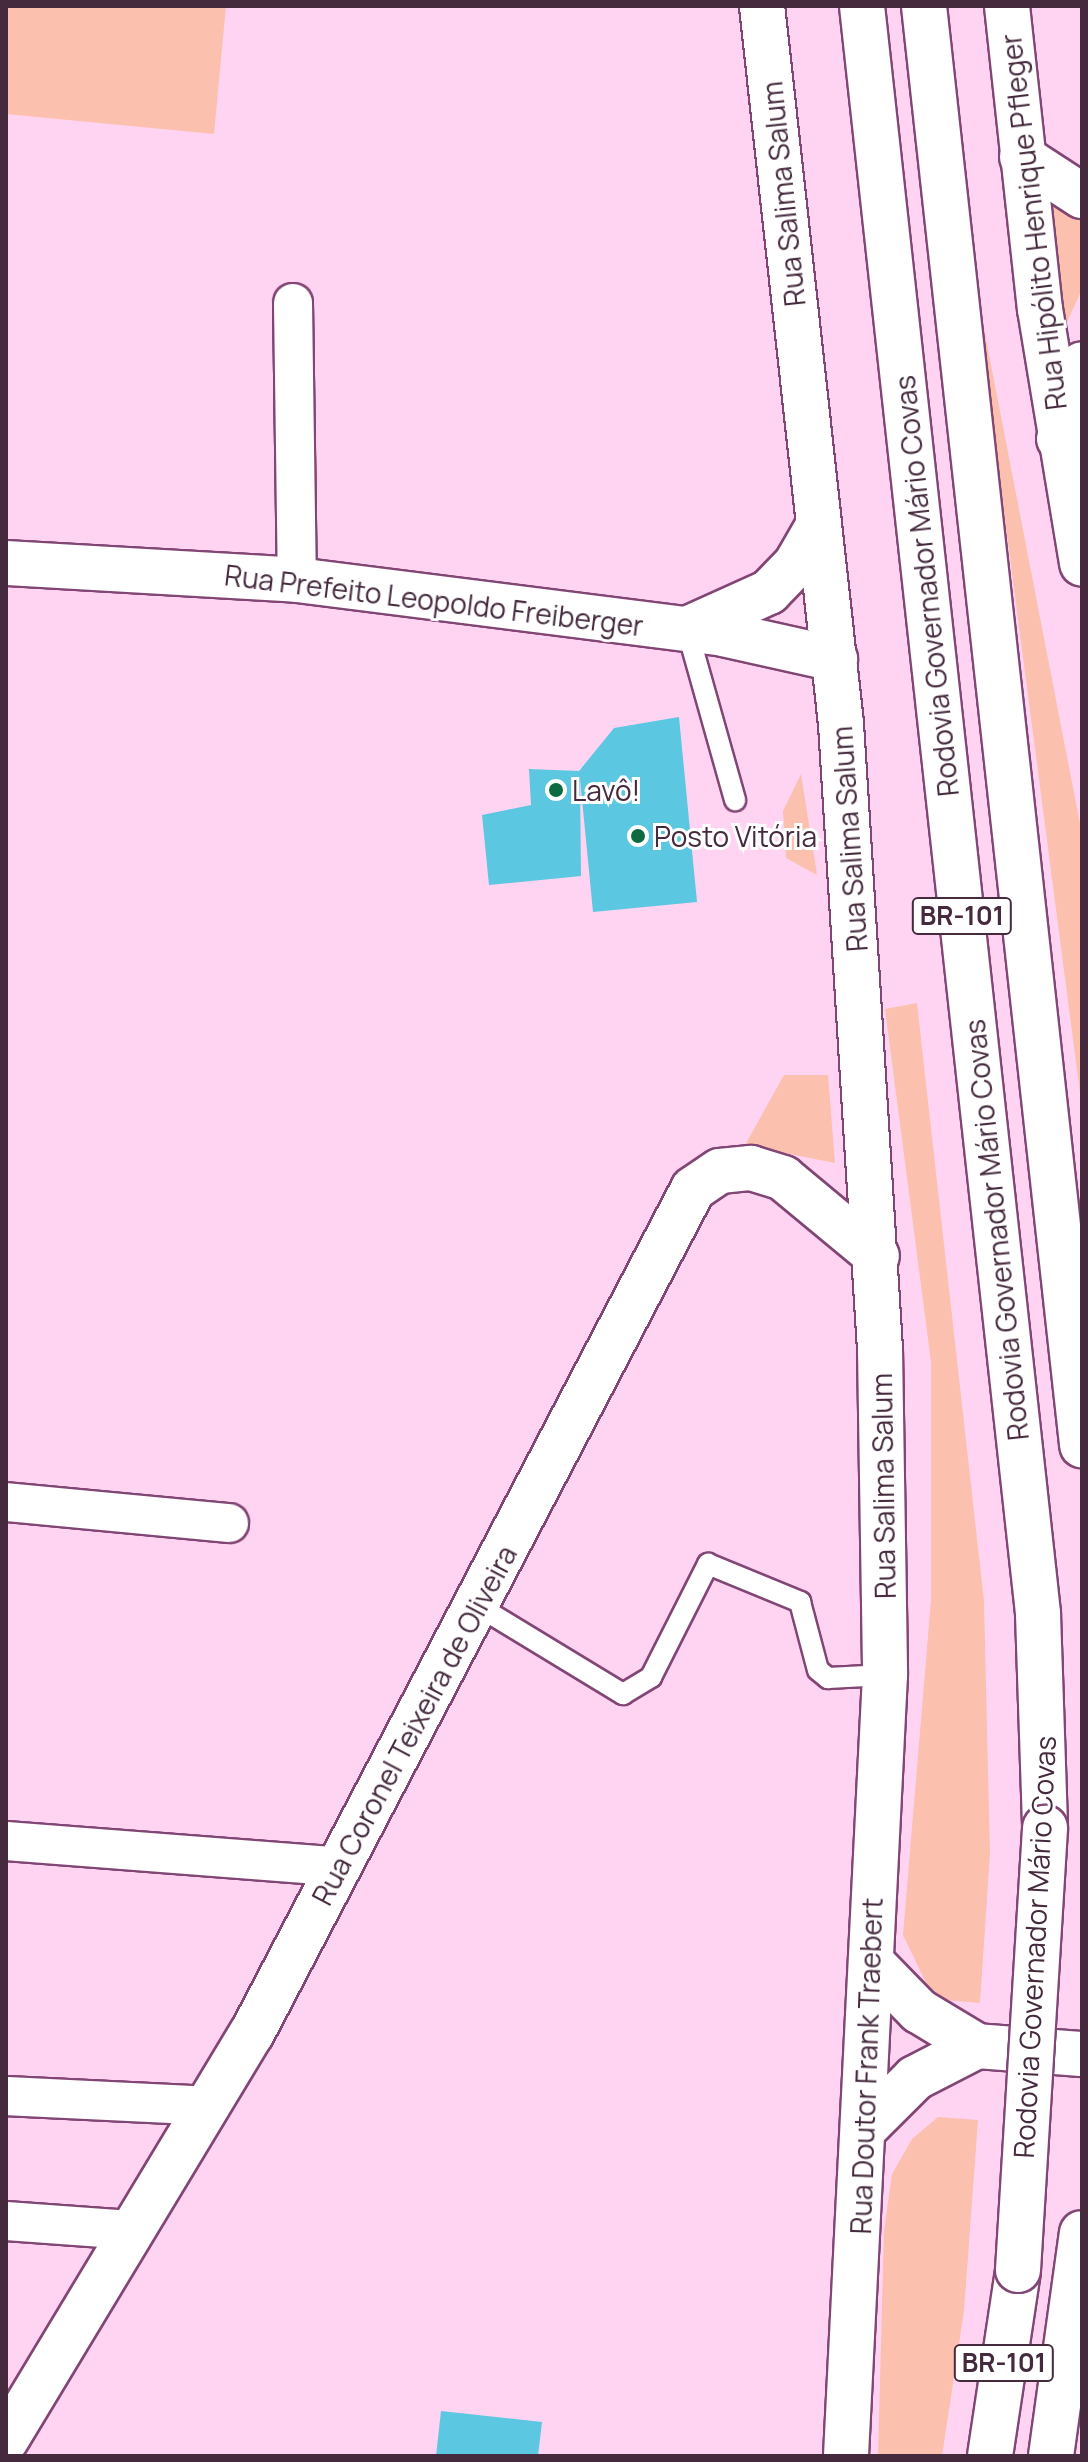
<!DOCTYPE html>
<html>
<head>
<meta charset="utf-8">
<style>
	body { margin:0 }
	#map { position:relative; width:1088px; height:2462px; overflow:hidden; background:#ffd4f3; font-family:Manrope,sans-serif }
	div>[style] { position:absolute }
	.green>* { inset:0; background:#fcc0af }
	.building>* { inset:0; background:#5cc7e0 }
	.roads { filter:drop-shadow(2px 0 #824675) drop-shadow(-2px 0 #824675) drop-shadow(0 2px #824675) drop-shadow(0 -2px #824675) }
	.lane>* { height:20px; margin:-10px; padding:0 10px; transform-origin:10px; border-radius:10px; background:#fff }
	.street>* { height:38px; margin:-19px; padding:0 19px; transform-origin:19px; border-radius:19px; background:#fff }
	.secondary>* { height:44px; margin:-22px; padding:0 22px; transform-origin:22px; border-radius:22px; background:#fff }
	.primary>* { height:44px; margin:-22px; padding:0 22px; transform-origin:22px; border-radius:22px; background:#fff }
	.highway>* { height:44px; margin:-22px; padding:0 22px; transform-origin:22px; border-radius:22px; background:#fff }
	.bridges { filter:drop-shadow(2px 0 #824675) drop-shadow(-2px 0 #824675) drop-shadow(0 2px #824675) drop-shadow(0 -2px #824675) }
	.highway-bridge>* { height:44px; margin:-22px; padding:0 22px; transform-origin:22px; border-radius:22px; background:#fff }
	.dots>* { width:22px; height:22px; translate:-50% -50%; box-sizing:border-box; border:4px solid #fff; border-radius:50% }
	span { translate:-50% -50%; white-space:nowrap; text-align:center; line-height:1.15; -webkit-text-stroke:6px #fff; paint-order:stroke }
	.shield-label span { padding:2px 6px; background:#fff; border:2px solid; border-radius:6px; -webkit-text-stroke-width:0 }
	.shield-label { font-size:26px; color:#452a3e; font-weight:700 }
	.street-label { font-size:28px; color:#452a3e }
	.poi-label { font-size:28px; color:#452a3e }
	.left { translate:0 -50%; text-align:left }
	.frame { position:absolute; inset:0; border:8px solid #452a3e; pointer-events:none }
</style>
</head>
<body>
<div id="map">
	<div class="green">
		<div style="clip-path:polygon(6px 6px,226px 6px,214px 134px,6px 114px)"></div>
		<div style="clip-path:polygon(1045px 195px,1082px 214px,1082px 289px,1064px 329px)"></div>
		<div style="clip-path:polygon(972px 267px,1082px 834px,1082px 1108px)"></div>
		<div style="clip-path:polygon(801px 774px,817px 875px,786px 858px,783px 811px)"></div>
		<div style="clip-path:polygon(917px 1003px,984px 1601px,990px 1853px,980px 2003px,945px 2000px,927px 1985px,903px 1935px,931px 1600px,931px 1362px,885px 1009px)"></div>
		<div style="clip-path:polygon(784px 1075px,828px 1075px,835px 1163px,745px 1145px)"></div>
		<div style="clip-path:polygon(938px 2117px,978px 2120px,964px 2311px,942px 2456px,878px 2456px,884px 2231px,892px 2174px,912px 2139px)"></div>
	</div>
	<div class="building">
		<div style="clip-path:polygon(679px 717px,697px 902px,593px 912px,580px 779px,581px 876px,489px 885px,482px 815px,531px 805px,529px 769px,579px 771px,614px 728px)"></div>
		<div style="clip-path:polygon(441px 2411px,542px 2422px,538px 2456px,436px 2456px)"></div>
	</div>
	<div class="roads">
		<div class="lane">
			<div style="left:687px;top:629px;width:178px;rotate:74.3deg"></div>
			<div style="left:478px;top:1606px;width:170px;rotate:31.3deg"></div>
			<div style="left:623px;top:1694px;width:33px;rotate:-31deg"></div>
			<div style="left:651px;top:1677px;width:127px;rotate:-63.2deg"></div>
			<div style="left:708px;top:1564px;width:100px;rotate:22.4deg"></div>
			<div style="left:800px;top:1602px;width:70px;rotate:75.2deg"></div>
			<div style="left:818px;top:1670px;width:13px;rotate:39deg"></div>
			<div style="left:828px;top:1678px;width:57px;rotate:-3deg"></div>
		</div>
		<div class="street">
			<div style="left:293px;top:303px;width:277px;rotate:89.2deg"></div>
			<div style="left:6px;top:1502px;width:224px;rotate:5.4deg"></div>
			<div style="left:6px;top:1841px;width:336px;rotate:4.4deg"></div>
			<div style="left:6px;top:2096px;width:203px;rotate:2.8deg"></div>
			<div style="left:6px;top:2221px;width:125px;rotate:4.1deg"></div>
		</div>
		<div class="secondary">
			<div style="left:1022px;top:157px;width:72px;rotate:33deg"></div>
			<div style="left:1059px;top:439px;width:78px;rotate:-73deg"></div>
			<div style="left:6px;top:563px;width:291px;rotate:3.3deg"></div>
			<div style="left:297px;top:580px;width:429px;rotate:7.2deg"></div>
			<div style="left:723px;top:634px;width:115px;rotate:12.6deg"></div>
			<div style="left:687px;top:629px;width:90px;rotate:-24.3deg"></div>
			<div style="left:769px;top:592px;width:39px;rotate:-46deg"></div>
			<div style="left:796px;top:564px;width:46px;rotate:-60.1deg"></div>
			<div style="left:6px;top:2440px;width:476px;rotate:-58.9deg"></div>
			<div style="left:252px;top:2033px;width:952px;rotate:-62.41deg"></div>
			<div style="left:693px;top:1189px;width:32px;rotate:-34deg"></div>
			<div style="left:720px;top:1171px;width:31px;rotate:-6deg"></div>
			<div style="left:751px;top:1168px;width:34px;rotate:17deg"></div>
			<div style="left:783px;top:1178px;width:122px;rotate:39.7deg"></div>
		</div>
		<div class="primary">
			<div style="left:762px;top:6px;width:722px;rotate:83.72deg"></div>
			<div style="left:841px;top:724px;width:626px;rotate:86.43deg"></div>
			<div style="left:880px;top:1349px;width:326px;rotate:89.1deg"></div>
			<div style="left:885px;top:1675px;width:782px;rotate:92.86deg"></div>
			<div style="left:1007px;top:6px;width:305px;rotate:83.8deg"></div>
			<div style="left:1040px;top:309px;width:258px;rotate:80.6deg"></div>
			<div style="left:871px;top:1962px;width:69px;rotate:45.6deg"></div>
			<div style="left:919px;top:2011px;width:68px;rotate:31.1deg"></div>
			<div style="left:864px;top:2129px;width:72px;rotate:-45deg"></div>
			<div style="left:915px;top:2078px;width:70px;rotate:-27.3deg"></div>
			<div style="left:977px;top:2046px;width:105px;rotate:4.4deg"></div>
		</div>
		<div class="highway">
			<div style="left:862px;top:6px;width:1618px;rotate:83.75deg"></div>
			<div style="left:1038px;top:1614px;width:214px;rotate:88.1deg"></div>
			<div style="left:924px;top:6px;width:1448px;rotate:83.73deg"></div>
			<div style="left:990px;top:2456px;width:188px;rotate:-81.4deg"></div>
			<div style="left:1051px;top:2456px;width:225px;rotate:-82.1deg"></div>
		</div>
	</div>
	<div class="bridges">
		<div class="highway-bridge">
			<div style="left:1018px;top:2270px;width:443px;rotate:-86.5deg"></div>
		</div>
	</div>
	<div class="dots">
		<div style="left:556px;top:790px;background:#0e6b3f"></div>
		<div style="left:638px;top:836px;background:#0e6b3f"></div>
	</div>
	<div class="shield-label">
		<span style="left:962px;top:916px">BR-101</span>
		<span style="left:1004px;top:2363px">BR-101</span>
	</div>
	<div class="street-label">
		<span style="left:783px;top:194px;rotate:-96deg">Rua Salima Salum</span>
		<span style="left:1033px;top:222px;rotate:-97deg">Rua Hipólito Henrique Pfleger</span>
		<span style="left:926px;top:586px;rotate:-96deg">Rodovia Governador Mário Covas</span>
		<span style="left:434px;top:600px;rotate:7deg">Rua Prefeito Leopoldo Freiberger</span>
		<span style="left:849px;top:839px;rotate:-94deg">Rua Salima Salum</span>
		<span style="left:996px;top:1230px;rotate:-96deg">Rodovia Governador Mário Covas</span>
		<span style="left:883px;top:1486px;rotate:-91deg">Rua Salima Salum</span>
		<span style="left:414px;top:1725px;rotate:-62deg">Rua Coronel Teixeira de Oliveira</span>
		<span style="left:1034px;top:1947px;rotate:-87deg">Rodovia Governador Mário Covas</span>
		<span style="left:866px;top:2066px;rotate:-88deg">Rua Doutor Frank Traebert</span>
	</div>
	<div class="poi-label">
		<span class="left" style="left:572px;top:790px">Lavô!</span>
		<span class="left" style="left:654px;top:836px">Posto Vitória</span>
	</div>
	<div class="frame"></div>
</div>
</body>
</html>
